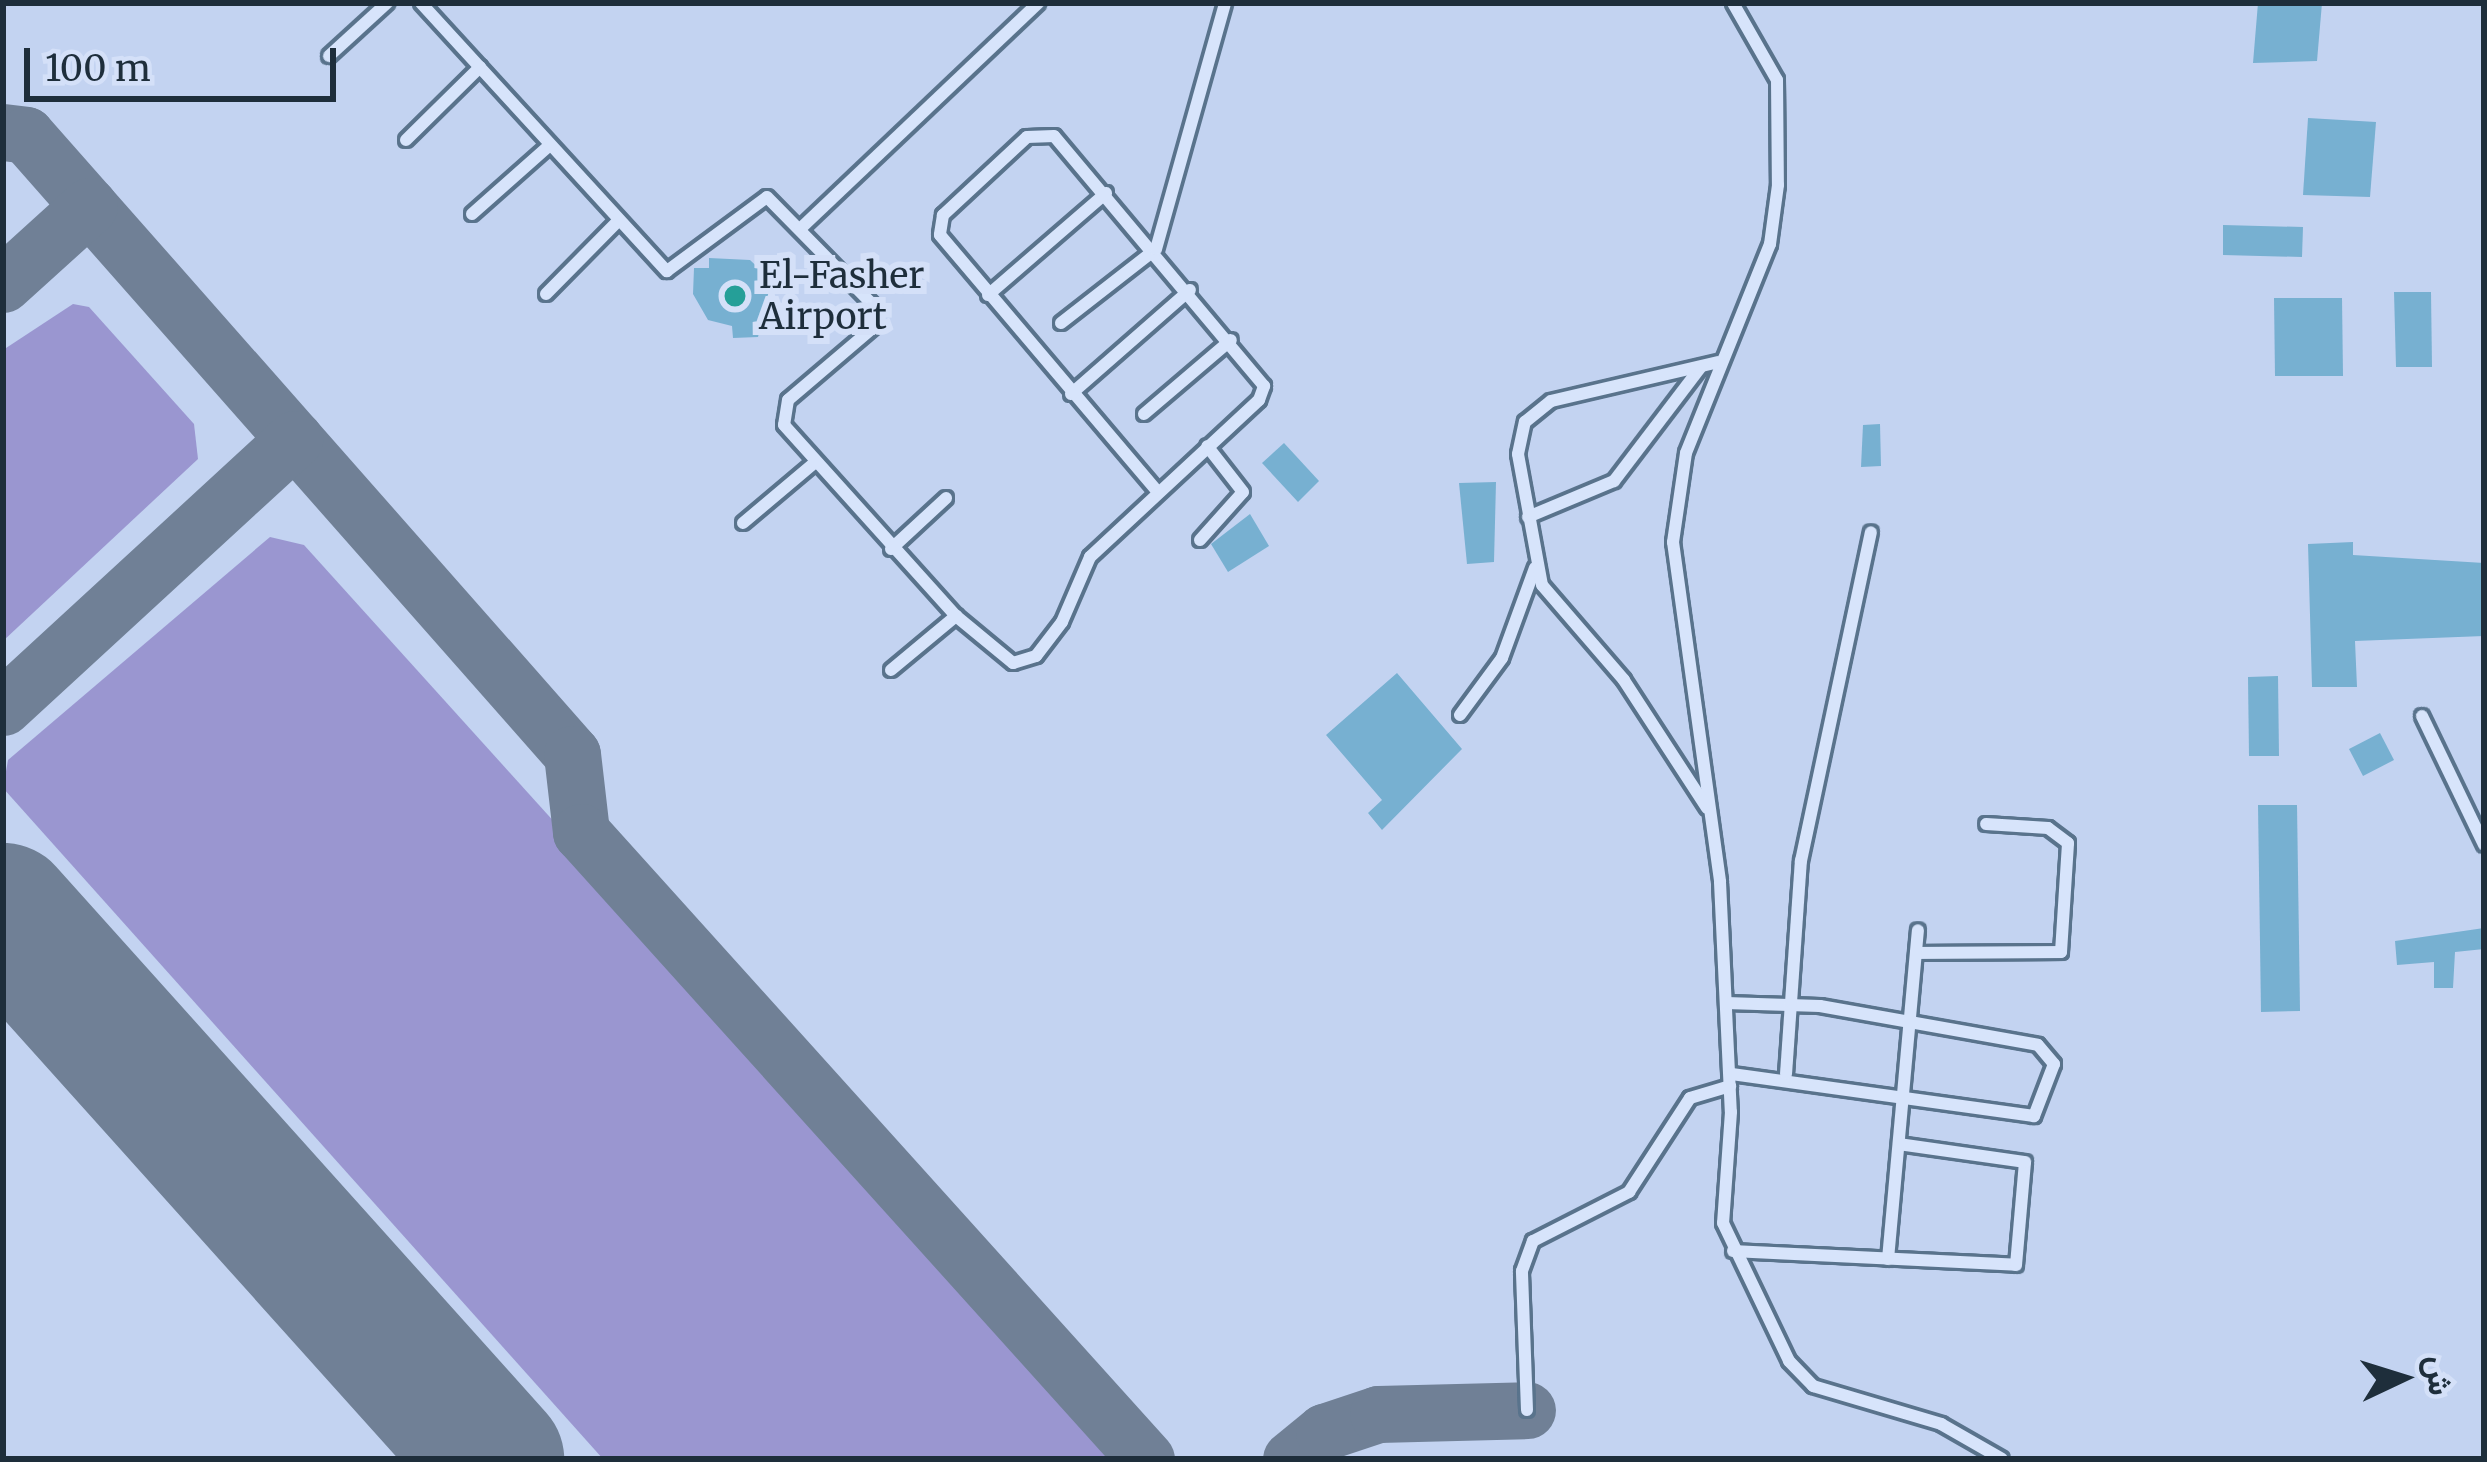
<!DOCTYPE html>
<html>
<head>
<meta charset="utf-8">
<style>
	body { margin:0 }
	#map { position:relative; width:2487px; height:1462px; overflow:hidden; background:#c3d3f1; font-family:Merriweather,Vazirmatn,serif }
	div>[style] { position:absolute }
	.green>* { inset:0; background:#9a96d0 }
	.taxiway>* { height:57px; margin:-28.5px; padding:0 28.5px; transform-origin:28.5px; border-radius:28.5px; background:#708096 }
	.runway>* { height:141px; margin:-70.5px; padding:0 70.5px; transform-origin:70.5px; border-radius:70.5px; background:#708096 }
	.building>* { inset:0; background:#77b0d1 }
	.roads { filter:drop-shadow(3px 0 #59738c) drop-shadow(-3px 0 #59738c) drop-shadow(0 3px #59738c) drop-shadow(0 -3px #59738c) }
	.service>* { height:12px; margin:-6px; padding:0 6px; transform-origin:6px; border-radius:6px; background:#d7e4fb }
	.dots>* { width:33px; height:33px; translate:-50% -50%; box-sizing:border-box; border:6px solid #d4e0f8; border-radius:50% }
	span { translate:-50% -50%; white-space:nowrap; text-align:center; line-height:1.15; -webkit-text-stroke:12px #d4e0f8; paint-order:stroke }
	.poi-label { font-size:36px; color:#1e2e3b }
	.left { translate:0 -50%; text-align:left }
	.frame { position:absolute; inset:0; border:6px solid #1e2e3b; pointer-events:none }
	.north { position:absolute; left:2343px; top:1318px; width:120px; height:120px; -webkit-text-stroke:9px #d4e0f8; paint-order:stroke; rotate:86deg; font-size:33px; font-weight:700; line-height:48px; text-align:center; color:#1e2e3b }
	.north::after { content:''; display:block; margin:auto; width:42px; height:54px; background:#1e2e3b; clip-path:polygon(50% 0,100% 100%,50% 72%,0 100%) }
	.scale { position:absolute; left:24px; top:48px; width:312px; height:54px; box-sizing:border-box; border:6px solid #1e2e3b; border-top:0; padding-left:15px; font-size:36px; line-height:42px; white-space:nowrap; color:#1e2e3b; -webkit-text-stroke:9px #d4e0f8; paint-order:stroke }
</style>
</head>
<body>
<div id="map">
	<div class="green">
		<div style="clip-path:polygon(73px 304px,89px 307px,194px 424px,198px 459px,3px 641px,3px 350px)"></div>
		<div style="clip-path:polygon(270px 537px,304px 545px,1130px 1459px,603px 1459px,3px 788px,8px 760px)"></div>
	</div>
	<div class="taxiway">
		<div style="left:3px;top:132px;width:23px;rotate:7deg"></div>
		<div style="left:26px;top:135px;width:825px;rotate:48.59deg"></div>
		<div style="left:572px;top:754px;width:79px;rotate:83.4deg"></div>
		<div style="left:581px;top:832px;width:844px;rotate:47.98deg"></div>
		<div style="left:3px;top:284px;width:116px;rotate:-42.2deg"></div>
		<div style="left:3px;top:707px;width:396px;rotate:-42.6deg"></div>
		<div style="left:1291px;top:1459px;width:43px;rotate:-39.3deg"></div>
		<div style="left:1324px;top:1432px;width:57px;rotate:-18.4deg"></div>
		<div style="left:1378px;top:1414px;width:149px;rotate:-1.5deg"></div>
	</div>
	<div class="runway">
		<div style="left:3px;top:913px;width:734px;rotate:48.09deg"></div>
	</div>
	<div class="building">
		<div style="clip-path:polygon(2258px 3px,2322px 3px,2317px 61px,2253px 63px)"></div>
		<div style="clip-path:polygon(2308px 118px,2376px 122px,2370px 197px,2303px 195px)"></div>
		<div style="clip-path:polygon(2223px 225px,2303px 227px,2302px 257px,2223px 255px)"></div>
		<div style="clip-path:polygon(709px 258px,750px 260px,772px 281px,758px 337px,733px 338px,732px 326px,708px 320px,693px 294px,694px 268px,709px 268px)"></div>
		<div style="clip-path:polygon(2394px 292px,2431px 292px,2432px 367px,2396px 367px)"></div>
		<div style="clip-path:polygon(2274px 298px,2342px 298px,2343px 376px,2275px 376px)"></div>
		<div style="clip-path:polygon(1880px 424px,1881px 466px,1861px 467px,1863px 425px)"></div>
		<div style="clip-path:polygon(1284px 443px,1319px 481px,1298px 502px,1262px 463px)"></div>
		<div style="clip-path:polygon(1496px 482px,1494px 562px,1467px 564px,1459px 483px)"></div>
		<div style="clip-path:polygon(1250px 514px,1269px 546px,1228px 572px,1211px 544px)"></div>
		<div style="clip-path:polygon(2353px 542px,2353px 555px,2484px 563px,2484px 636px,2355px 641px,2357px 687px,2312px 687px,2308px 544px)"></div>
		<div style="clip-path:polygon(1397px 673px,1462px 749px,1382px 830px,1368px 813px,1382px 800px,1326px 735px)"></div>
		<div style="clip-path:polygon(2278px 676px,2279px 756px,2249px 756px,2248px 677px)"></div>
		<div style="clip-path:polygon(2380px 733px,2394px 760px,2363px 776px,2349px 749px)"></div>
		<div style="clip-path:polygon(2258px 805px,2297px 805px,2300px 1011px,2261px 1012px)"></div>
		<div style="clip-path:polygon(2484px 928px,2484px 949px,2455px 952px,2453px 988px,2434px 988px,2434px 962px,2397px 965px,2395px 941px)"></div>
	</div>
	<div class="roads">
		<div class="service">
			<div style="left:421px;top:3px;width:364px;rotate:47.5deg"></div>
			<div style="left:667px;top:271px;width:124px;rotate:-36.5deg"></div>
			<div style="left:767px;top:197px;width:154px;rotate:45.5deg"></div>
			<div style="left:875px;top:307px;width:19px;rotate:90deg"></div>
			<div style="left:875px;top:326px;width:114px;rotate:139.6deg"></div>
			<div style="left:788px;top:400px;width:25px;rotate:99deg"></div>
			<div style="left:784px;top:425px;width:257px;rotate:48deg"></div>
			<div style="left:956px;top:616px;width:74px;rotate:39.5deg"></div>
			<div style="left:1013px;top:663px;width:24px;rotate:-17deg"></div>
			<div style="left:1036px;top:656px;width:43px;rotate:-52.6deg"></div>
			<div style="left:1062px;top:622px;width:71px;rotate:-66.7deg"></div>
			<div style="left:1090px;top:557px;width:231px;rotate:-42.9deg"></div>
			<div style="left:1259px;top:400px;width:15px;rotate:-70deg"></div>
			<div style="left:1264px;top:386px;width:326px;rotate:-130deg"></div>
			<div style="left:1054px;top:136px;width:27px;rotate:178deg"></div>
			<div style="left:1027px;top:137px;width:115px;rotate:137.1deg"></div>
			<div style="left:943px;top:215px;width:20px;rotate:99deg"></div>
			<div style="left:940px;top:235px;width:337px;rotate:49.7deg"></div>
			<div style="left:1733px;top:3px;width:89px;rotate:60.3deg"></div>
			<div style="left:1777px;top:80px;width:105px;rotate:89.5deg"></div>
			<div style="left:1778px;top:185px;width:60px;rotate:97.7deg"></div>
			<div style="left:1770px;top:244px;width:225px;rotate:111.9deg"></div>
			<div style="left:1686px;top:453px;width:90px;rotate:98.3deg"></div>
			<div style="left:1673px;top:542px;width:343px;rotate:82.1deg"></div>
			<div style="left:1720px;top:882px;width:230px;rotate:87.3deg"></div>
			<div style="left:1731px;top:1112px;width:111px;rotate:94.1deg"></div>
			<div style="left:1723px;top:1223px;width:153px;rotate:64.4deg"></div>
			<div style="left:1789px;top:1361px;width:35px;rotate:46deg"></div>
			<div style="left:1813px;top:1386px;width:134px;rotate:16.5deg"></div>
			<div style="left:1941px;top:1424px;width:70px;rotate:29.8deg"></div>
			<div style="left:329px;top:56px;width:79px;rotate:-42.4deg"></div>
			<div style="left:406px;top:140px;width:104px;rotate:-44.6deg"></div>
			<div style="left:472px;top:214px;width:104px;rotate:-41.5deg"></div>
			<div style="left:801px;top:228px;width:327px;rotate:-43.5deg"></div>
			<div style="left:546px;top:294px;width:104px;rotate:-45.4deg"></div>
			<div style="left:988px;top:295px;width:156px;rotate:-40.8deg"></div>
			<div style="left:1061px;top:323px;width:120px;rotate:-37.9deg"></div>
			<div style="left:1156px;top:249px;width:255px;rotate:-74.3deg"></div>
			<div style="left:1071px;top:394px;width:158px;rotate:-41.2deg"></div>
			<div style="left:1144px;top:414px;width:114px;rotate:-40.4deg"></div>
			<div style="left:1528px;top:517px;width:93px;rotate:-22.7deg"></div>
			<div style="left:1614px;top:481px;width:143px;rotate:-52.7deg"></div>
			<div style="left:743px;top:523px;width:92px;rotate:-40.1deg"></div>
			<div style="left:1200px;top:540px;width:64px;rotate:-48.1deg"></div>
			<div style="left:1243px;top:492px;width:58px;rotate:-128deg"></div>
			<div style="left:891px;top:549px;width:75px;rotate:-42.8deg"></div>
			<div style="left:891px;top:670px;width:85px;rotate:-39.7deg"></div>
			<div style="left:1460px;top:715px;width:71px;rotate:-53.6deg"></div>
			<div style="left:1502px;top:658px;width:96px;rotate:-69.9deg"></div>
			<div style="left:2422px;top:716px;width:143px;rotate:64.3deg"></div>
			<div style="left:1707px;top:808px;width:153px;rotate:-123deg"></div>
			<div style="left:1624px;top:680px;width:125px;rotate:-130.8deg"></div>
			<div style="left:1542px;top:585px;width:133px;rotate:-100.4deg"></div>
			<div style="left:1518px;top:454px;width:33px;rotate:-78deg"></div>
			<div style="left:1525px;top:422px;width:33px;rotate:-39deg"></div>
			<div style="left:1551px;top:401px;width:172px;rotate:-13.1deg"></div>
			<div style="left:1916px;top:953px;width:145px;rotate:-0.4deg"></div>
			<div style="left:2061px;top:952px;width:109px;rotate:-86.3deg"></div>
			<div style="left:2068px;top:843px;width:25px;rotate:-143deg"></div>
			<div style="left:2048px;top:828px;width:62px;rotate:-176.3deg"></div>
			<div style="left:1726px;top:1003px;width:94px;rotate:1.8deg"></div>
			<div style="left:1820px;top:1006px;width:221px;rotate:10.1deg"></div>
			<div style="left:2038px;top:1045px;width:25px;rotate:50deg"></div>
			<div style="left:2054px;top:1064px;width:56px;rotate:111deg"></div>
			<div style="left:2034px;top:1116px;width:307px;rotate:-172.1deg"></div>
			<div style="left:1786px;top:1074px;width:214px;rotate:-86deg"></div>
			<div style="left:1801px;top:861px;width:336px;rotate:-78deg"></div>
			<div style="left:1733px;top:1251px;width:283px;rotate:2.8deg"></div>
			<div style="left:2016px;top:1265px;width:103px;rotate:-85deg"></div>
			<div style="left:2025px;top:1162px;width:127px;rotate:-171.9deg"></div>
			<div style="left:1888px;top:1259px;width:330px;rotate:-84.8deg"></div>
			<div style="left:1527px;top:1410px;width:139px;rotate:-92.1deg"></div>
			<div style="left:1522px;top:1271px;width:32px;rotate:-70deg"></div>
			<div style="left:1533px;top:1241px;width:108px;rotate:-27deg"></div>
			<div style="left:1629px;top:1192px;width:112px;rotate:-57deg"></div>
			<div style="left:1690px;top:1098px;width:42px;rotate:-16.7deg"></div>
		</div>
	</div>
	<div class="dots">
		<div style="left:735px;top:296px;background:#259f98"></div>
	</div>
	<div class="poi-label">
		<span class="left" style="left:759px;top:296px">El-Fasher<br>Airport</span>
	</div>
	<div class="frame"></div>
	<div class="north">ش</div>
	<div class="scale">100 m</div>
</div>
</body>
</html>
